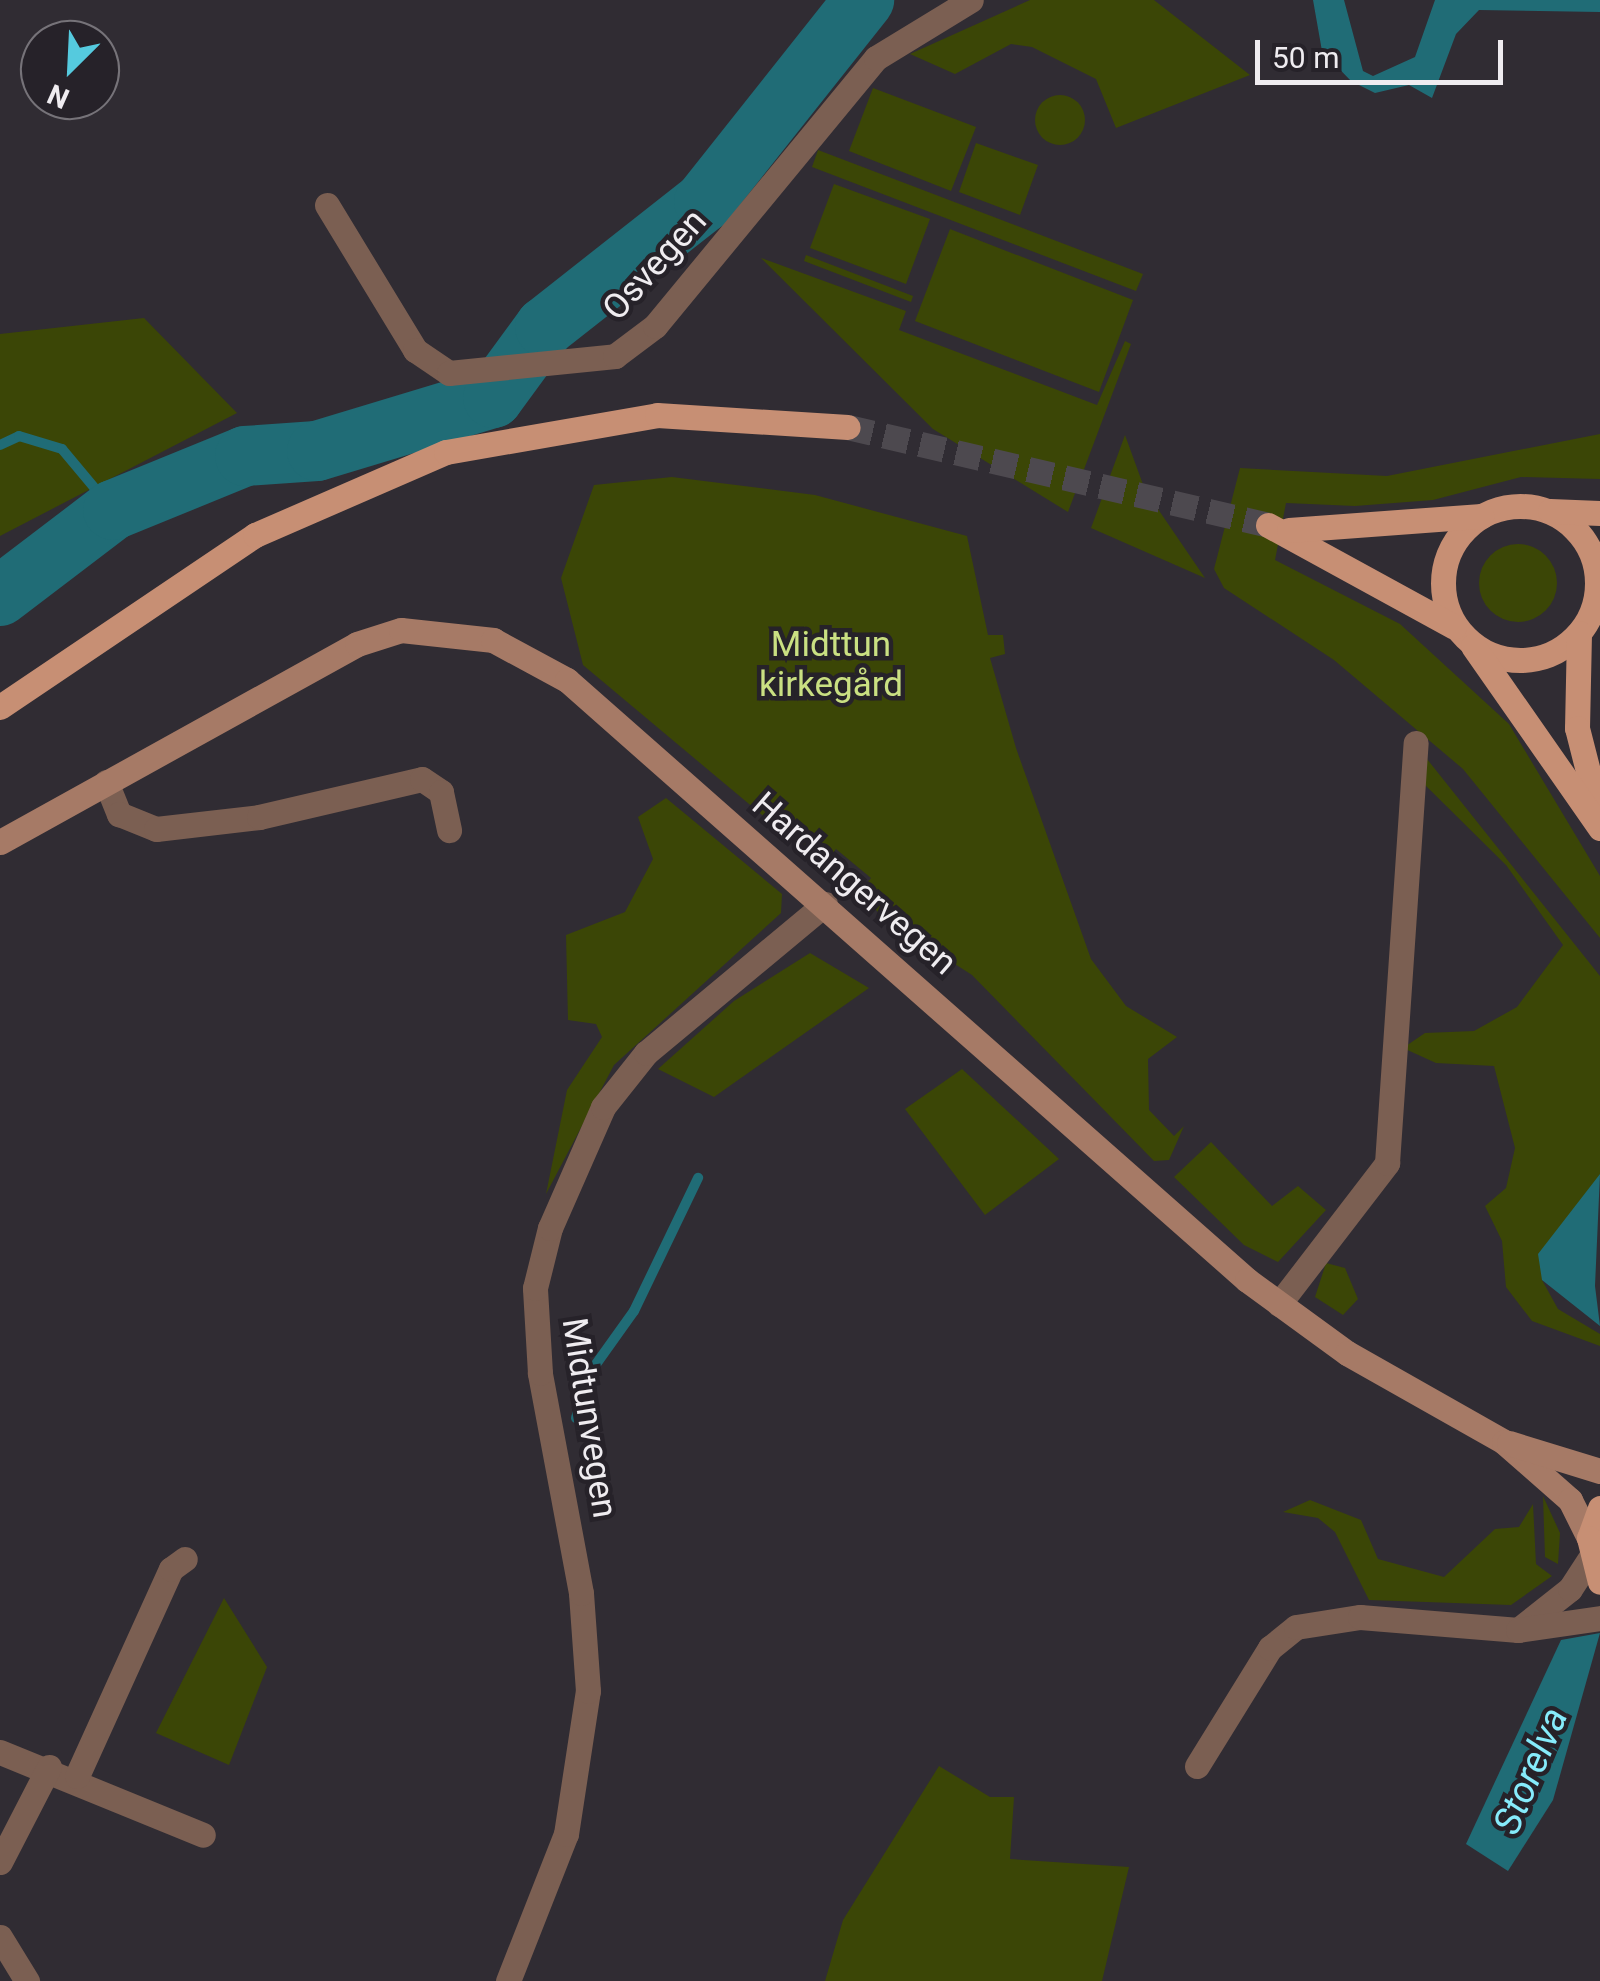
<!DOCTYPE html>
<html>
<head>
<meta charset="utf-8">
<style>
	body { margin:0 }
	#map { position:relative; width:1600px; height:1981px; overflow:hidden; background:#302c33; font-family:Roboto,sans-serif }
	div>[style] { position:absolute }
	.green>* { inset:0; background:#3b4606 }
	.round { border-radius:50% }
	.water>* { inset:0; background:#206c76 }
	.stream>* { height:10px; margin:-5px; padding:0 5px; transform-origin:5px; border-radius:5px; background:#206c76 }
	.river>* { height:60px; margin:-30px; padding:0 30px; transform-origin:30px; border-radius:30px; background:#206c76 }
	.primary-tunnel>* { height:25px; margin-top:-12.5px; transform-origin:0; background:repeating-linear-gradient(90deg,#4d494f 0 25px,transparent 0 37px) }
	.minor>* { height:25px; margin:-12.5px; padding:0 12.5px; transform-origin:12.5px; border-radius:12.5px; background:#7b5f52 }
	.secondary>* { height:25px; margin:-12.5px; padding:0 12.5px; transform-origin:12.5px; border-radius:12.5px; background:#a67a66 }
	.primary>* { height:25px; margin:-12.5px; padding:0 12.5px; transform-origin:12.5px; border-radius:12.5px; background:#c78f74 }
	.primary>.ring { margin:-12.5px; padding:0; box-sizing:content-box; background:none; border:25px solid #c78f74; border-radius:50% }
	span { translate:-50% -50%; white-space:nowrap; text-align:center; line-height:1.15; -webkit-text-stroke:9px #262229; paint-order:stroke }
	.street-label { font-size:35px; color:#efecf0 }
	.park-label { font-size:35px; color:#cae082 }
	.water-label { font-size:38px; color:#86ebfb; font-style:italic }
	.north { position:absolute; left:20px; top:20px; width:100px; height:100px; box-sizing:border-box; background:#262229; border:2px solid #767379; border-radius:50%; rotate:204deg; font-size:28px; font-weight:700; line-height:40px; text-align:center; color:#efecf0 }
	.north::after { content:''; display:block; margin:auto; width:35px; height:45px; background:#55cade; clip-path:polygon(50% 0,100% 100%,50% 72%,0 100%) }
	.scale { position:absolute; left:1255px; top:40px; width:248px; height:45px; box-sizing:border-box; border:5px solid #efecf0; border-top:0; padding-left:12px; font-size:30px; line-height:35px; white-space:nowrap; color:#efecf0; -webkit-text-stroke:8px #262229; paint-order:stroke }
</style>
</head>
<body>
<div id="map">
	<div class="green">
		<div style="clip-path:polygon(1030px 0,1154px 0,1250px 75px,1116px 128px,1096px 79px,1032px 47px,1011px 44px,955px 74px,910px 54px)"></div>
		<div style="clip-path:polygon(873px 88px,976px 127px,951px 191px,849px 151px)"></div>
		<div class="round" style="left:1035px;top:95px;width:50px;height:50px"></div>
		<div style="clip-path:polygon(976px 143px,1038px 165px,1020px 215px,959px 192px)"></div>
		<div style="clip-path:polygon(818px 150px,1143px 274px,1136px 291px,812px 167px)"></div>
		<div style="clip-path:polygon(834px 184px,930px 219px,906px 284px,810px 248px)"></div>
		<div style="clip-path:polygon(950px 229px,1133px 300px,1099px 392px,915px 321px)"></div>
		<div style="clip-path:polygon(806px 255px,913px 296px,911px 302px,804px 261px)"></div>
		<div style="clip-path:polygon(761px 258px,906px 311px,899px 330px,1097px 405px,1125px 341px,1131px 344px,1068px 512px,933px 429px)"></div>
		<div style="clip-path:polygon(144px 318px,237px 413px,0 536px,0 334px)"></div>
		<div style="clip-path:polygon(1600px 434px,1600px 479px,1521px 477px,1433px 500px,1355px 506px,1286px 503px,1275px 560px,1400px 624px,1509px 724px,1600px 876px,1600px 938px,1463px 769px,1334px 660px,1224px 588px,1214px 569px,1240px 468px,1387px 476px)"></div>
		<div style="clip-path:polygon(1125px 435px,1145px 490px,1205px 578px,1091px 528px)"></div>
		<div style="clip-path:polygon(672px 477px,815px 495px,967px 536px,988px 635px,1003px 635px,1005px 654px,990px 658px,1016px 748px,1091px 959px,1126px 1006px,1177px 1037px,1148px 1059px,1149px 1110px,1174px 1136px,1184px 1126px,1169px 1160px,1154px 1161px,972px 975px,885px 919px,859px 893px,871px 878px,836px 849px,823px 866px,583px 665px,561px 578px,594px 485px)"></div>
		<div class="round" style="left:1479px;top:544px;width:78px;height:78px"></div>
		<div style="clip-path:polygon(1427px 759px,1600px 976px,1600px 1174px,1542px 1280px,1558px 1309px,1600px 1334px,1600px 1346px,1532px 1321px,1506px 1287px,1502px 1241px,1485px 1206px,1506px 1188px,1515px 1148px,1494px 1066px,1436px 1063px,1403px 1048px,1425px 1033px,1474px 1031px,1517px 1007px,1563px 945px,1506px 865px,1423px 783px)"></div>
		<div style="clip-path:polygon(666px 798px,782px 894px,781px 913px,614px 1065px,546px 1194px,567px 1090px,602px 1037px,596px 1024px,568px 1020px,566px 935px,625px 912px,653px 859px,638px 817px)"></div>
		<div style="clip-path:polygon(810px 953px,869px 988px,714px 1097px,658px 1069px,734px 1001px)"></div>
		<div style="clip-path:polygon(962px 1069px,1059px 1159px,985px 1215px,905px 1109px)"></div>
		<div style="clip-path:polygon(1211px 1142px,1272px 1206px,1298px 1186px,1326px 1210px,1278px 1262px,1244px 1245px,1174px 1177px)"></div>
		<div style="clip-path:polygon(1326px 1263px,1345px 1268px,1358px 1299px,1343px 1315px,1315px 1297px)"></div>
		<div style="clip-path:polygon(1543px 1496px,1560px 1533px,1558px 1564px,1545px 1557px)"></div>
		<div style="clip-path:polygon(1310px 1500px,1361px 1520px,1378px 1559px,1444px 1577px,1495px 1529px,1519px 1527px,1533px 1504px,1536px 1564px,1552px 1576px,1511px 1605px,1369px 1600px,1335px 1532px,1318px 1518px,1283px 1512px)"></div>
		<div style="clip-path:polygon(224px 1598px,267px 1667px,229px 1765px,156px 1733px)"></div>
		<div style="clip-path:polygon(939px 1766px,990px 1797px,1014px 1797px,1010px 1859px,1129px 1867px,1102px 1981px,825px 1981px,843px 1920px)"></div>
	</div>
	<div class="water">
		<div style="clip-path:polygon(1313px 0,1344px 0,1363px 71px,1373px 76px,1415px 57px,1435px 0,1600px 0,1600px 12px,1479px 10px,1456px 34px,1432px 98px,1409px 85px,1375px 93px,1351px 81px,1322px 51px)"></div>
		<div style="clip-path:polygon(1600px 1174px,1595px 1286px,1600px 1326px,1542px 1280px,1538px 1254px)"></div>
		<div style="clip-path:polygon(1600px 1633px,1553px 1800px,1508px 1871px,1466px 1844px,1561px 1640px)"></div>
	</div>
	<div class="stream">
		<div style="left:0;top:445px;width:21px;rotate:-25deg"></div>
		<div style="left:19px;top:436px;width:45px;rotate:16.8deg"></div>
		<div style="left:62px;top:449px;width:80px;rotate:50.1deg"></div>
		<div style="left:576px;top:1418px;width:46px;rotate:-73.5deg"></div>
		<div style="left:589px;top:1374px;width:77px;rotate:-54.5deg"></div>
		<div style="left:634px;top:1311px;width:148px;rotate:-64.3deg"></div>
	</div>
	<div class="river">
		<div style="left:0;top:596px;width:142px;rotate:-37.3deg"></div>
		<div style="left:113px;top:510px;width:143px;rotate:-22.2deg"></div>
		<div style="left:245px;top:456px;width:72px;rotate:-4deg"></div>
		<div style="left:317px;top:451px;width:184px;rotate:-16.8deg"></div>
		<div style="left:493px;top:398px;width:88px;rotate:-53.8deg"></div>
		<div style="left:545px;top:327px;width:202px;rotate:-38.2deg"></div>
		<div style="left:704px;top:202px;width:258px;rotate:-51.6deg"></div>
	</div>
	<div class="primary-tunnel">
		<div style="left:848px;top:427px;width:431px;rotate:13.1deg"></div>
	</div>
	<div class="minor">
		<div style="left:327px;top:205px;width:170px;rotate:58.7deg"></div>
		<div style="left:415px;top:350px;width:41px;rotate:34.1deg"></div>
		<div style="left:449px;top:373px;width:167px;rotate:-5.8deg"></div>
		<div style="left:615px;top:356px;width:50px;rotate:-36.9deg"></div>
		<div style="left:655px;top:326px;width:347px;rotate:-50.5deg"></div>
		<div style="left:876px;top:58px;width:111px;rotate:-31.4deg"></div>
		<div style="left:106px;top:782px;width:35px;rotate:68deg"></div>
		<div style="left:119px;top:814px;width:40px;rotate:22deg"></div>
		<div style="left:156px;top:829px;width:104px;rotate:-6.6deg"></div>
		<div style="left:259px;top:817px;width:167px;rotate:-13.1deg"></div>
		<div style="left:422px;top:779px;width:23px;rotate:34deg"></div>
		<div style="left:441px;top:792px;width:39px;rotate:78deg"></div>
		<div style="left:1279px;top:1304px;width:178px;rotate:-52.5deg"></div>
		<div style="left:1387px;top:1163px;width:421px;rotate:-86.1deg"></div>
		<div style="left:1518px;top:1630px;width:66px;rotate:-38.3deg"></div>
		<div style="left:1570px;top:1589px;width:37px;rotate:-57deg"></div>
		<div style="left:0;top:1752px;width:219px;rotate:22.2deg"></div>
		<div style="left:1197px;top:1766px;width:139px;rotate:-58.3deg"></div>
		<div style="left:1270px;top:1648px;width:33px;rotate:-39deg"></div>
		<div style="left:1296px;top:1627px;width:65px;rotate:-8.9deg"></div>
		<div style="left:1360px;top:1617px;width:159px;rotate:4.7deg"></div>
		<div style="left:1518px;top:1630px;width:83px;rotate:-8.3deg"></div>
		<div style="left:77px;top:1776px;width:227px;rotate:-65.6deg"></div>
		<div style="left:171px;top:1569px;width:17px;rotate:-36deg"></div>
		<div style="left:0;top:1862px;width:107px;rotate:-62.7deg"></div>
		<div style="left:0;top:1937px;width:52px;rotate:58.5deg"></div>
		<div style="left:508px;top:1981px;width:158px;rotate:-68.5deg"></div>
		<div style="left:566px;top:1834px;width:145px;rotate:-81.3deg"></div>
		<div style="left:588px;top:1691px;width:98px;rotate:-94.1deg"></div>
		<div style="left:581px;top:1593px;width:224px;rotate:-100.6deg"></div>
		<div style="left:540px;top:1373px;width:85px;rotate:-93.4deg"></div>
		<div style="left:535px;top:1288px;width:62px;rotate:-76deg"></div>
		<div style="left:550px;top:1228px;width:132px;rotate:-66.3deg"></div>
		<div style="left:603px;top:1107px;width:69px;rotate:-51.5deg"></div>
		<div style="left:646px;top:1053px;width:233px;rotate:-39.8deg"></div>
	</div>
	<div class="secondary">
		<div style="left:0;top:842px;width:408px;rotate:-29deg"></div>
		<div style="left:357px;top:644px;width:46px;rotate:-17.7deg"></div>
		<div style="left:401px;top:630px;width:93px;rotate:6.2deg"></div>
		<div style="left:493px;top:640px;width:84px;rotate:28.4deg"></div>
		<div style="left:567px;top:680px;width:907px;rotate:41.42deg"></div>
		<div style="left:1247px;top:1280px;width:124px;rotate:36.1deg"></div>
		<div style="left:1347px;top:1353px;width:180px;rotate:29.5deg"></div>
		<div style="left:1504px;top:1442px;width:88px;rotate:41.3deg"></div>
		<div style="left:1570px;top:1500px;width:42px;rotate:63.4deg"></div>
		<div style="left:1509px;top:1443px;width:95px;rotate:17.1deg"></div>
	</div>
	<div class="primary">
		<div class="ring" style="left:1443px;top:506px;width:129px;height:129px"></div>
		<div style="left:1550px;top:511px;width:50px;rotate:2.3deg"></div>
		<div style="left:1268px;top:525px;width:212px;rotate:28.7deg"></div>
		<div style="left:1289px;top:530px;width:193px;rotate:-4.2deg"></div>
		<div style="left:1579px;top:633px;width:95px;rotate:91.2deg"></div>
		<div style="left:1577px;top:728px;width:93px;rotate:75.7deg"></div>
		<div style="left:1473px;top:646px;width:222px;rotate:55.1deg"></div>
		<div style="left:0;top:707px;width:308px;rotate:-34deg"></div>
		<div style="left:255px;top:535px;width:208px;rotate:-23.5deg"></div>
		<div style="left:446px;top:452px;width:214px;rotate:-9.9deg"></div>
		<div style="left:657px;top:415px;width:191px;rotate:3.6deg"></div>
		<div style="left:1600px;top:1508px;width:32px;rotate:110deg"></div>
		<div style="left:1589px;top:1538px;width:45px;rotate:76deg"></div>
	</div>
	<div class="street-label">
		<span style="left:655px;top:265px;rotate:-48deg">Osvegen</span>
		<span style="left:854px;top:884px;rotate:41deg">Hardangervegen</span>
		<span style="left:589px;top:1418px;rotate:81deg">Midtunvegen</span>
	</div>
	<div class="park-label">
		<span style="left:831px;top:665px">Midttun<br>kirkegård</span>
	</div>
	<div class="water-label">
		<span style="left:1531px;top:1771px;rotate:-67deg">Storelva</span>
	</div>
	<div class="north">N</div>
	<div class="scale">50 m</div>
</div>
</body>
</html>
